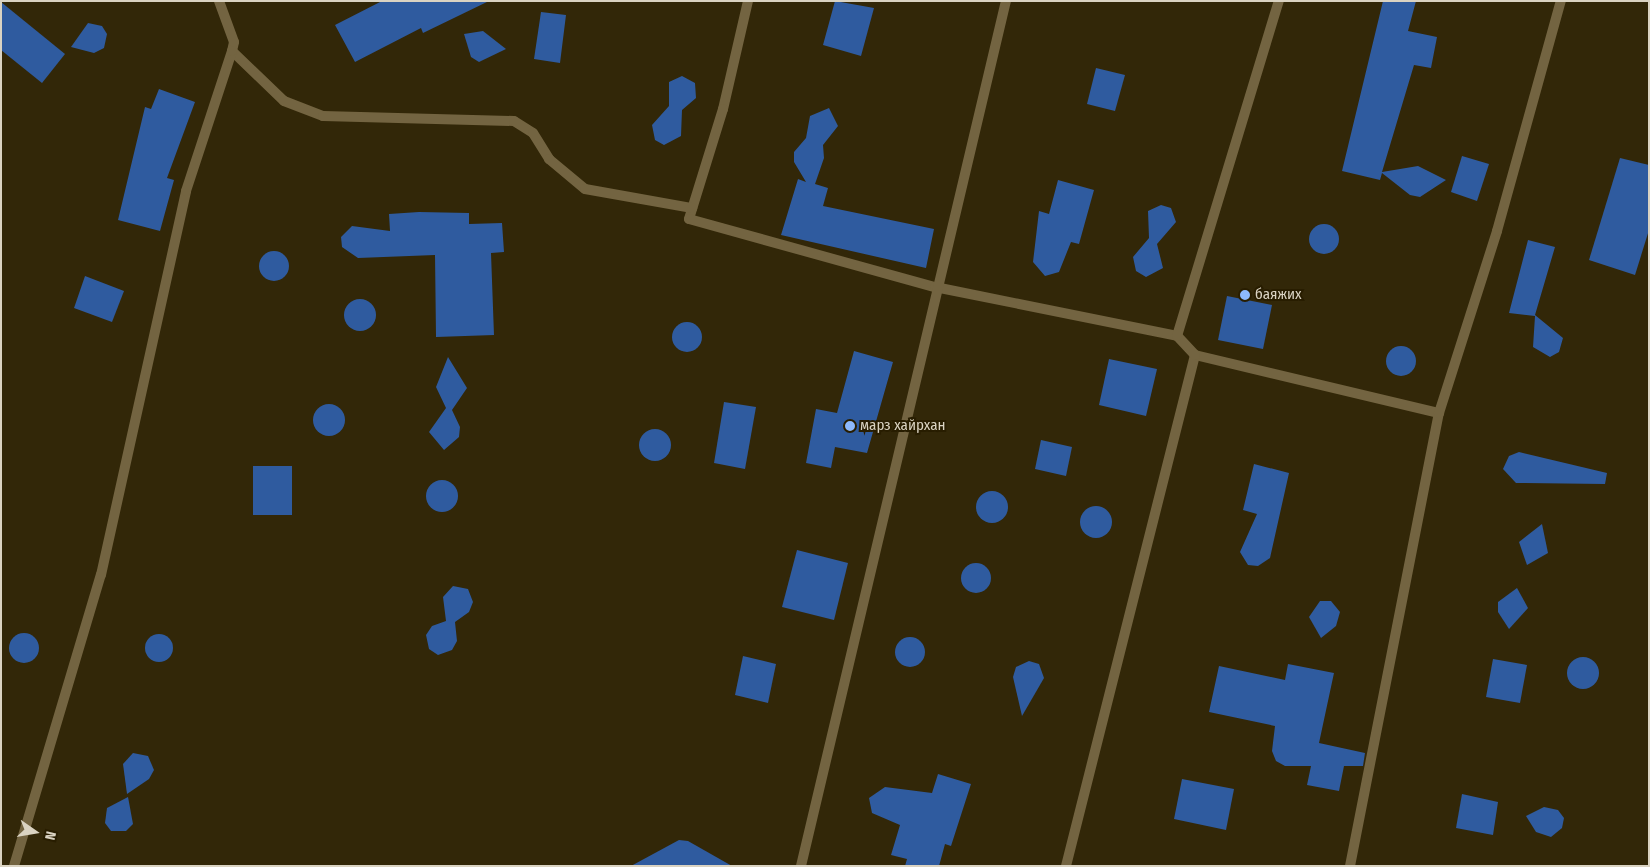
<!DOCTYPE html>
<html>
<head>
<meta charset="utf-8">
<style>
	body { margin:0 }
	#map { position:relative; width:1650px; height:867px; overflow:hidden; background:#322708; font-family:"Fira Sans Condensed",sans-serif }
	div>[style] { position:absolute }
	.building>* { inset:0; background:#2f5b9f }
	.round { border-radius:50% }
	.street>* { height:10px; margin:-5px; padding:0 5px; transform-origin:5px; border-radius:5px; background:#736441 }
	.dots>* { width:14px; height:14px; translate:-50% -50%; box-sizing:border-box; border:2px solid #281d00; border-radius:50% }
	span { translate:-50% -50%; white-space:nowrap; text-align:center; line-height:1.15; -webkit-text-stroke:4px #281d00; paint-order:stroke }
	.poi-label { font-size:15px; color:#dad3c2 }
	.left { translate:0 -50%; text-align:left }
	.frame { position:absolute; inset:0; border:2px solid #dad3c2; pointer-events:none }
	.north { position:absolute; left:10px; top:807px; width:50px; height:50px; -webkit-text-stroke:4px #281d00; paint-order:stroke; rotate:103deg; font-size:14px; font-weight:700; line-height:20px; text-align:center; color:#dad3c2 }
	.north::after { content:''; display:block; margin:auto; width:18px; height:22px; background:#dad3c2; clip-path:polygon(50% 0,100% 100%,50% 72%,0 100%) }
</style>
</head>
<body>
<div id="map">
	<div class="building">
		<div style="clip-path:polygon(382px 1px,489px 1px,423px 33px,421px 28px,355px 62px,335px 25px)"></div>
		<div style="clip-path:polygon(835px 1px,874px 8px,861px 56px,823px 45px)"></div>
		<div style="clip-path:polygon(1383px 1px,1416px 1px,1408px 31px,1437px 37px,1431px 68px,1414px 65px,1382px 172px,1418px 166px,1446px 180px,1420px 197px,1410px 195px,1382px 173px,1380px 180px,1342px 171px)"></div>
		<div style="clip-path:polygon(1px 2px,65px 54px,42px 83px,1px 50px)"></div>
		<div style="clip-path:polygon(541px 12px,566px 15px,560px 63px,534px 59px)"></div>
		<div style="clip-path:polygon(88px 23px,102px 26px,107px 34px,104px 48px,94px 53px,71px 47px)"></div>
		<div style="clip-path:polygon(483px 31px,506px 49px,479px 62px,471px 57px,464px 34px)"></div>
		<div style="clip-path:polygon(1096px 68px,1125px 75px,1115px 111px,1087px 104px)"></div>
		<div style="clip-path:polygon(682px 76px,695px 83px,696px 98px,682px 110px,681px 136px,664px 145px,655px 140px,652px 125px,669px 106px,669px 82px)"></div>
		<div style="clip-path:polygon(159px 89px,195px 102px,167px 178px,174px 180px,160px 231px,118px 220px,145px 107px,151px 109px)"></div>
		<div style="clip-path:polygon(829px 108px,838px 126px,823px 145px,824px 158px,815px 184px,828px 188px,823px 206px,934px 229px,926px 268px,781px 235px,798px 179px,806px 182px,794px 162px,794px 152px,806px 138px,810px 116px)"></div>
		<div style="clip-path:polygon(1462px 156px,1489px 164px,1477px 201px,1451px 192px)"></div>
		<div style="clip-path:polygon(1620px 158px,1649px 165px,1649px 230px,1635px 275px,1589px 260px)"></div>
		<div style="clip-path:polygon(1058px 180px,1094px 190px,1079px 244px,1071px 242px,1059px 272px,1045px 276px,1033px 262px,1039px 211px,1049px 214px)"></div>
		<div style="clip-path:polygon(1161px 205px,1171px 208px,1176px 222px,1157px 244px,1163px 268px,1146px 277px,1136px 271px,1133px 257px,1149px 238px,1148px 211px)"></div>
		<div style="clip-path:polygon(419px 212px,469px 213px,469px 224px,502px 223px,504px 252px,491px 253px,494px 335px,436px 337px,435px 255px,358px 258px,342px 247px,341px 237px,352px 226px,390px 231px,389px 214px)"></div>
		<div class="round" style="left:1309px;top:224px;width:30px;height:30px"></div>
		<div style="clip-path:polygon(1528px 240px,1555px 247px,1535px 315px,1563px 338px,1559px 352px,1550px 357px,1533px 347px,1535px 316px,1509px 313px)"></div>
		<div class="round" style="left:259px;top:251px;width:30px;height:30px"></div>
		<div style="clip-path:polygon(85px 276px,124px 291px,112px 322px,74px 308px)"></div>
		<div style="clip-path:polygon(1227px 296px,1272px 305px,1263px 349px,1218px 340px)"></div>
		<div class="round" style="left:344px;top:299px;width:32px;height:32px"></div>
		<div class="round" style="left:672px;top:322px;width:30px;height:30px"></div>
		<div class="round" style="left:1386px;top:346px;width:30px;height:30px"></div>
		<div style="clip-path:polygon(854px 351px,893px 362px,867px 453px,835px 447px,831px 468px,806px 463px,816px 409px,837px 413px)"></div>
		<div style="clip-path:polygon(448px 357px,467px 388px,452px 410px,460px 427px,459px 437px,444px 450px,429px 432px,446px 408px,436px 387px)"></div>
		<div style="clip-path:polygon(1109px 359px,1157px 369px,1146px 416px,1099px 405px)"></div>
		<div style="clip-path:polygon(724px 402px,756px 407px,745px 469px,714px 463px)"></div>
		<div class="round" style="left:313px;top:404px;width:32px;height:32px"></div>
		<div class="round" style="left:639px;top:429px;width:32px;height:32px"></div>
		<div style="clip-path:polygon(1041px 440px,1072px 447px,1066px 476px,1035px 469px)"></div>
		<div style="clip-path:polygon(1519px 452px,1607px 473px,1605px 484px,1516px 483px,1503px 469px,1509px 456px)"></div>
		<div style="clip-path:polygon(1254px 464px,1289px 473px,1270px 558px,1258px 566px,1248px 565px,1240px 552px,1257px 514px,1243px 510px)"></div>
		<div style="clip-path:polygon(253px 466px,292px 466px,292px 515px,253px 515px)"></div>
		<div class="round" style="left:426px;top:480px;width:32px;height:32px"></div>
		<div class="round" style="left:976px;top:491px;width:32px;height:32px"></div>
		<div class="round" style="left:1080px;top:506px;width:32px;height:32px"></div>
		<div style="clip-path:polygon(1542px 524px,1548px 553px,1527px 565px,1519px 542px)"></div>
		<div style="clip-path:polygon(797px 550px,848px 563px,834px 620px,782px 607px)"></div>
		<div class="round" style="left:961px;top:563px;width:30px;height:30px"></div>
		<div style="clip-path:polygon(453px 586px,468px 589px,473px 602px,469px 612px,455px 622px,457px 641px,452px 650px,438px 655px,429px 649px,426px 635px,432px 626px,446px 621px,443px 597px)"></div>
		<div style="clip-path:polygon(1517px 588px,1528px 608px,1509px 629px,1498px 612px,1498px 602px)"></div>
		<div style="clip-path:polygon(1320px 601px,1331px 601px,1340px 612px,1336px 626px,1321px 638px,1309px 617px)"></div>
		<div class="round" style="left:9px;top:633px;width:30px;height:30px"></div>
		<div class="round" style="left:145px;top:634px;width:28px;height:28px"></div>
		<div class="round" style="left:895px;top:637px;width:30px;height:30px"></div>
		<div style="clip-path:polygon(743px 656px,776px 664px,768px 703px,735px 695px)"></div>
		<div class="round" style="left:1567px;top:657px;width:32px;height:32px"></div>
		<div style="clip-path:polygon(1493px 659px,1527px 665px,1520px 703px,1486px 697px)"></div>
		<div style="clip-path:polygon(1029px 661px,1039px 664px,1044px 678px,1022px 716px,1013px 677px,1016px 667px)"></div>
		<div style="clip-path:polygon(1288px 664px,1334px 673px,1319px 743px,1365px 753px,1363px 766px,1344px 766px,1339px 791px,1307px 785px,1311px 766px,1285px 766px,1276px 761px,1272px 751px,1275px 726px,1209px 712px,1219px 666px,1285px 680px)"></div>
		<div style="clip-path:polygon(133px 753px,148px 756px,154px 770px,149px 779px,127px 794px,123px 764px)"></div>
		<div style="clip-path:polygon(938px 774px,971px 784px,951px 846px,945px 844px,939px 866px,905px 866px,907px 859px,891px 855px,900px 825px,872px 813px,869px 798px,885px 787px,932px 793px)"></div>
		<div style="clip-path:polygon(1182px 779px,1234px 789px,1226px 830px,1174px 819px)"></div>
		<div style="clip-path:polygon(1462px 794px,1498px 802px,1493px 835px,1456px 828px)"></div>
		<div style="clip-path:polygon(128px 797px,133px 824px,126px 831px,111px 831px,105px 823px,107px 808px)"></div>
		<div style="clip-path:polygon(1544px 807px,1558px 810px,1564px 818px,1562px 828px,1551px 837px,1536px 832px,1526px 816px)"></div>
		<div style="clip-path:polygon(679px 840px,688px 841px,732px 866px,631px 866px)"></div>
	</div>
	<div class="street">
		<div style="left:748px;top:1px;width:111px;rotate:103deg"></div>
		<div style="left:723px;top:109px;width:115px;rotate:107.2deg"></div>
		<div style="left:689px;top:219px;width:255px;rotate:15.5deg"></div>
		<div style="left:935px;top:287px;width:247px;rotate:11.4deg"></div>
		<div style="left:232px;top:51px;width:72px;rotate:43.9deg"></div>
		<div style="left:284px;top:101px;width:42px;rotate:21deg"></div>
		<div style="left:323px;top:116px;width:191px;rotate:1.5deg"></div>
		<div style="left:514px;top:121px;width:22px;rotate:32deg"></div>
		<div style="left:533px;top:133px;width:31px;rotate:58deg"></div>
		<div style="left:549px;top:159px;width:47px;rotate:39.8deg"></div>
		<div style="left:585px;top:189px;width:109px;rotate:10.1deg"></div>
		<div style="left:1195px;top:355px;width:251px;rotate:13.4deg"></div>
		<div style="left:14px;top:866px;width:304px;rotate:-73.4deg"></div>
		<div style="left:101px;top:575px;width:393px;rotate:-77.5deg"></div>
		<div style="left:186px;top:191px;width:147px;rotate:-71.8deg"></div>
		<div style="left:232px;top:51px;width:9px;rotate:-77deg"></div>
		<div style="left:234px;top:42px;width:44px;rotate:-110.1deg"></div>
		<div style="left:801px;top:866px;width:889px;rotate:-76.67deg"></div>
		<div style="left:1066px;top:866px;width:527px;rotate:-75.83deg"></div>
		<div style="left:1195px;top:355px;width:26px;rotate:-133deg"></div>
		<div style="left:1177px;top:336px;width:350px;rotate:-73.1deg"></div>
		<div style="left:1350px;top:866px;width:462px;rotate:-78.9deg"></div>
		<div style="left:1439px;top:413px;width:191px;rotate:-72.3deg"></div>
		<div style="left:1497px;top:231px;width:239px;rotate:-74.5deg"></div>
	</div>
	<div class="dots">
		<div style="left:1245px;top:295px;background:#8db9fc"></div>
		<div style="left:850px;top:426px;background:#8db9fc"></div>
	</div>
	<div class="poi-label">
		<span class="left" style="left:1255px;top:295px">баяжих</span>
		<span class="left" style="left:860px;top:426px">марз хайрхан</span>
	</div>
	<div class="frame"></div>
	<div class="north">N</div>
</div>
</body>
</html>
